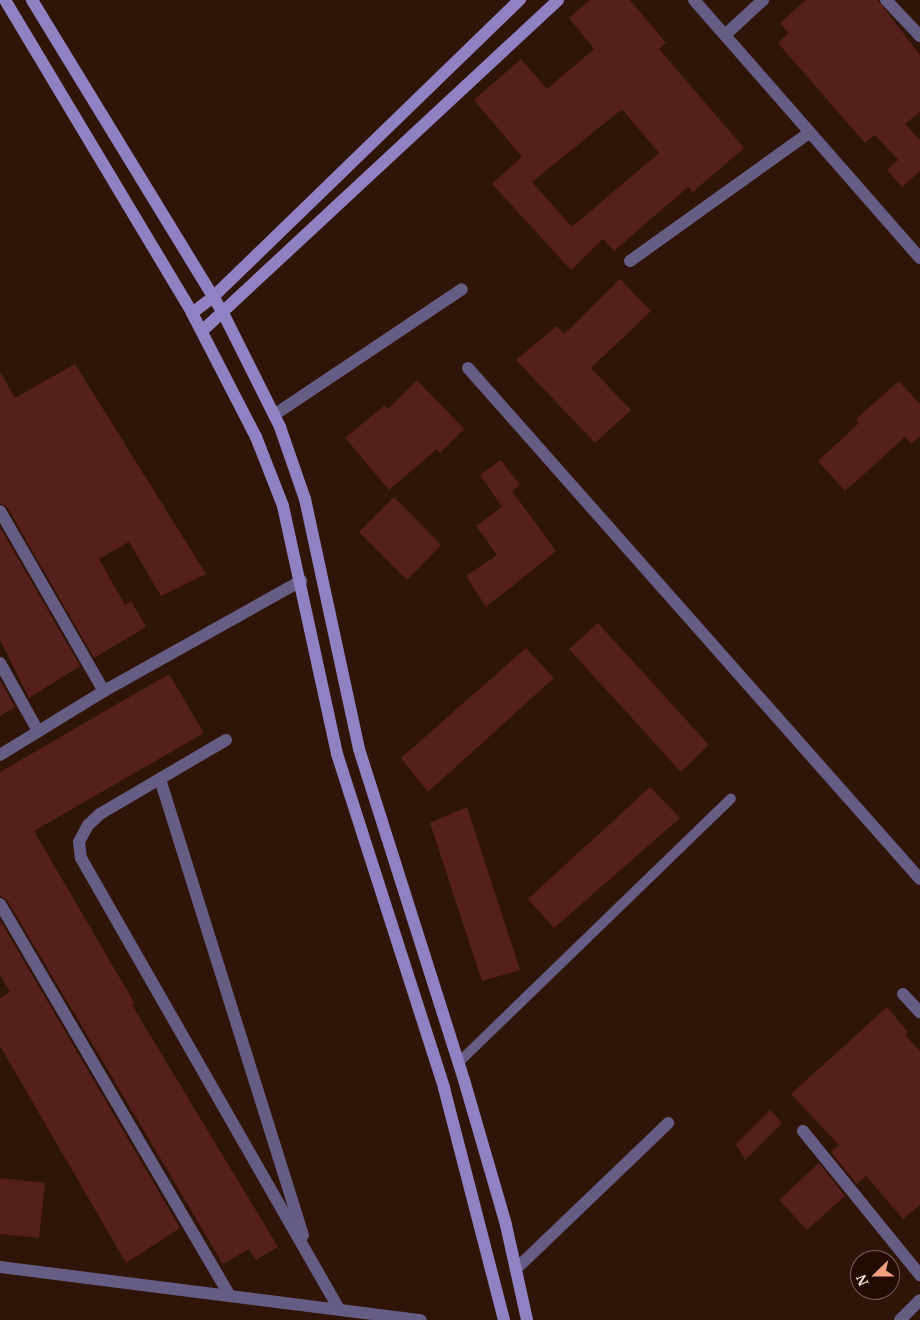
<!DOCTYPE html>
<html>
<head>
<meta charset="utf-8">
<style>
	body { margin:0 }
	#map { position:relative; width:920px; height:1320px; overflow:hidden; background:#2f1408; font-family:"PT Serif",serif }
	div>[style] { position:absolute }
	.building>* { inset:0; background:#55201c }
	.lane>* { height:10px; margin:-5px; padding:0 5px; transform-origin:5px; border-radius:5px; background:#665d85 }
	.street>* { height:12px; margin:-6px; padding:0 6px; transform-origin:6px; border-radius:6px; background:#665d85 }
	.secondary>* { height:12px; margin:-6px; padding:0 6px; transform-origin:6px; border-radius:6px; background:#9082c2 }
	span { translate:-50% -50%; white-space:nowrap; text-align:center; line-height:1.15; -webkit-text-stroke:4px #240b02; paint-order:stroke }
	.north { position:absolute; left:850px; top:1250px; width:50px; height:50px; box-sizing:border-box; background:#240b02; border:1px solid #786158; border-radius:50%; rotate:248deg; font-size:14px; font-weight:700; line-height:20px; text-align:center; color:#f6e2da }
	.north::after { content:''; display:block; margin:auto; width:18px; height:22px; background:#f2a080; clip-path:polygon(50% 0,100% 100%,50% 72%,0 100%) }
</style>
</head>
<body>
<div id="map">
	<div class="building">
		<div style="clip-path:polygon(evenodd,590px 0,630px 0,666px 43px,659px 49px,744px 148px,693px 192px,688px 187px,614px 251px,603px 239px,571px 270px,492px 184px,522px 157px,474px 100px,521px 59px,547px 89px,594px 49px,569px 18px,590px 0,622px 109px,659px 153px,572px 227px,532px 182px,622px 109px)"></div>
		<div style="clip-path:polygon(806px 0,878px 0,920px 55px,920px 112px,905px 124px,920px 140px,920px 171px,902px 187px,887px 170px,898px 160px,875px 135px,865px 143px,778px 43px,789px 33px,780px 23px)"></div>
		<div style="clip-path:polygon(620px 279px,651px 311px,591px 368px,631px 410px,595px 443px,516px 360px,557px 326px,564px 334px)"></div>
		<div style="clip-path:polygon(75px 364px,206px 574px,161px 596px,129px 542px,99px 559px,125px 605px,131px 601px,146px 627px,94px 658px,7px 507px,0 503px,0 372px,15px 398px)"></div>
		<div style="clip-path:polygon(417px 380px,464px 429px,440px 453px,437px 449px,389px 490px,345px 438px,385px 405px,388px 409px)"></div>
		<div style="clip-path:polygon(899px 381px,920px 404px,920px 436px,911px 444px,905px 437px,845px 491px,818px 461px,859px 423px,856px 419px)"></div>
		<div style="clip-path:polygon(501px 460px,520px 485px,512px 491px,556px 551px,486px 607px,466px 576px,497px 555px,476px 526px,502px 507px,480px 475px)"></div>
		<div style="clip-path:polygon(394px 497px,441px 545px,407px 580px,359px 532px)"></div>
		<div style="clip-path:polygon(0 527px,80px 666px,29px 698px,0 640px)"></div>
		<div style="clip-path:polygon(598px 623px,709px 745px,681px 772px,569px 649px)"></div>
		<div style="clip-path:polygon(526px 648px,554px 678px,428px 792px,401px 758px)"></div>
		<div style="clip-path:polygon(169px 674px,204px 733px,34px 831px,135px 1004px,132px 1005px,278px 1247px,256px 1260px,249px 1249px,223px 1264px,7px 900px,0 896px,0 772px)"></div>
		<div style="clip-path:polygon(0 680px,15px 707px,0 716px)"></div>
		<div style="clip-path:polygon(650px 787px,680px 818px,554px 928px,528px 899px)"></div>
		<div style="clip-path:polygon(467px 807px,520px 970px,482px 981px,430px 823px)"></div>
		<div style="clip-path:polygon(0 920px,180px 1228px,126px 1263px,0 1046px,0 998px,10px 992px,0 975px)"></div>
		<div style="clip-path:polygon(887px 1007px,908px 1032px,905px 1035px,920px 1050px,920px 1205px,903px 1219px,866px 1176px,857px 1184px,831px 1152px,839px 1145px,791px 1094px)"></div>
		<div style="clip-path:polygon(770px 1110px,782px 1123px,745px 1160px,736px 1144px)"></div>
		<div style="clip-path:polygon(819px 1163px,845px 1196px,807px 1230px,779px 1200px)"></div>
		<div style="clip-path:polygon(0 1178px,45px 1183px,39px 1238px,0 1234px)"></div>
	</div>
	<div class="lane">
		<div style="left:458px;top:1063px;width:380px;rotate:-44.1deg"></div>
	</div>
	<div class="street">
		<div style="left:694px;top:0;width:343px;rotate:48.8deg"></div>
		<div style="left:886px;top:0;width:50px;rotate:46.6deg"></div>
		<div style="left:725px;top:35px;width:52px;rotate:-42.6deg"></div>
		<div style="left:630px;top:261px;width:221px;rotate:-35.6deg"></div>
		<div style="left:468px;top:368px;width:682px;rotate:48.51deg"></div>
		<div style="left:274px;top:415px;width:226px;rotate:-33.8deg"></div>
		<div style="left:0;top:511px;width:208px;rotate:60deg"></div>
		<div style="left:0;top:663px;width:78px;rotate:60.8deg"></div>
		<div style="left:226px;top:740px;width:146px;rotate:149.6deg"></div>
		<div style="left:100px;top:814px;width:16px;rotate:137deg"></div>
		<div style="left:88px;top:825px;width:19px;rotate:118deg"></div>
		<div style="left:79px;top:842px;width:16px;rotate:83deg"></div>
		<div style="left:81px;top:858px;width:520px;rotate:60.23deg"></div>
		<div style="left:0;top:755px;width:122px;rotate:-31.6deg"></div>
		<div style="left:104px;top:691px;width:226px;rotate:-29.2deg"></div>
		<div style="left:160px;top:779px;width:478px;rotate:72.6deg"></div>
		<div style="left:0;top:904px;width:453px;rotate:59.6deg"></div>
		<div style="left:903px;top:994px;width:25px;rotate:47deg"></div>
		<div style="left:803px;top:1131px;width:186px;rotate:50.9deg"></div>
		<div style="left:0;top:1267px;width:424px;rotate:7.2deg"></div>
		<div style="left:516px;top:1269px;width:211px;rotate:-43.8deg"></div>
		<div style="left:900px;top:1320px;width:28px;rotate:-45deg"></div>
	</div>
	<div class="secondary">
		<div style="left:5px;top:0;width:365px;rotate:59.1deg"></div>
		<div style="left:192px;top:313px;width:140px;rotate:62.7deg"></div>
		<div style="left:256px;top:437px;width:74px;rotate:68.6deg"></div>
		<div style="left:283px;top:506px;width:254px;rotate:77.7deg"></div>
		<div style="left:337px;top:754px;width:351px;rotate:72.2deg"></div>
		<div style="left:444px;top:1088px;width:240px;rotate:75.5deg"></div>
		<div style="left:32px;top:0;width:364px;rotate:58.6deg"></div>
		<div style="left:222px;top:311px;width:130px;rotate:63.4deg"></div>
		<div style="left:280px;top:427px;width:76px;rotate:70.9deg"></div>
		<div style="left:305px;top:499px;width:256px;rotate:77.8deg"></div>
		<div style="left:359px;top:749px;width:347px;rotate:72.4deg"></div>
		<div style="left:464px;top:1080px;width:151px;rotate:73.8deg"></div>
		<div style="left:506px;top:1225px;width:97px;rotate:77.5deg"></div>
		<div style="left:192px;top:313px;width:25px;rotate:-37deg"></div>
		<div style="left:212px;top:298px;width:429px;rotate:-44.1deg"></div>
		<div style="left:202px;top:331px;width:486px;rotate:-42.9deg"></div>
	</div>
	<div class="north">N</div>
</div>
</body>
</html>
